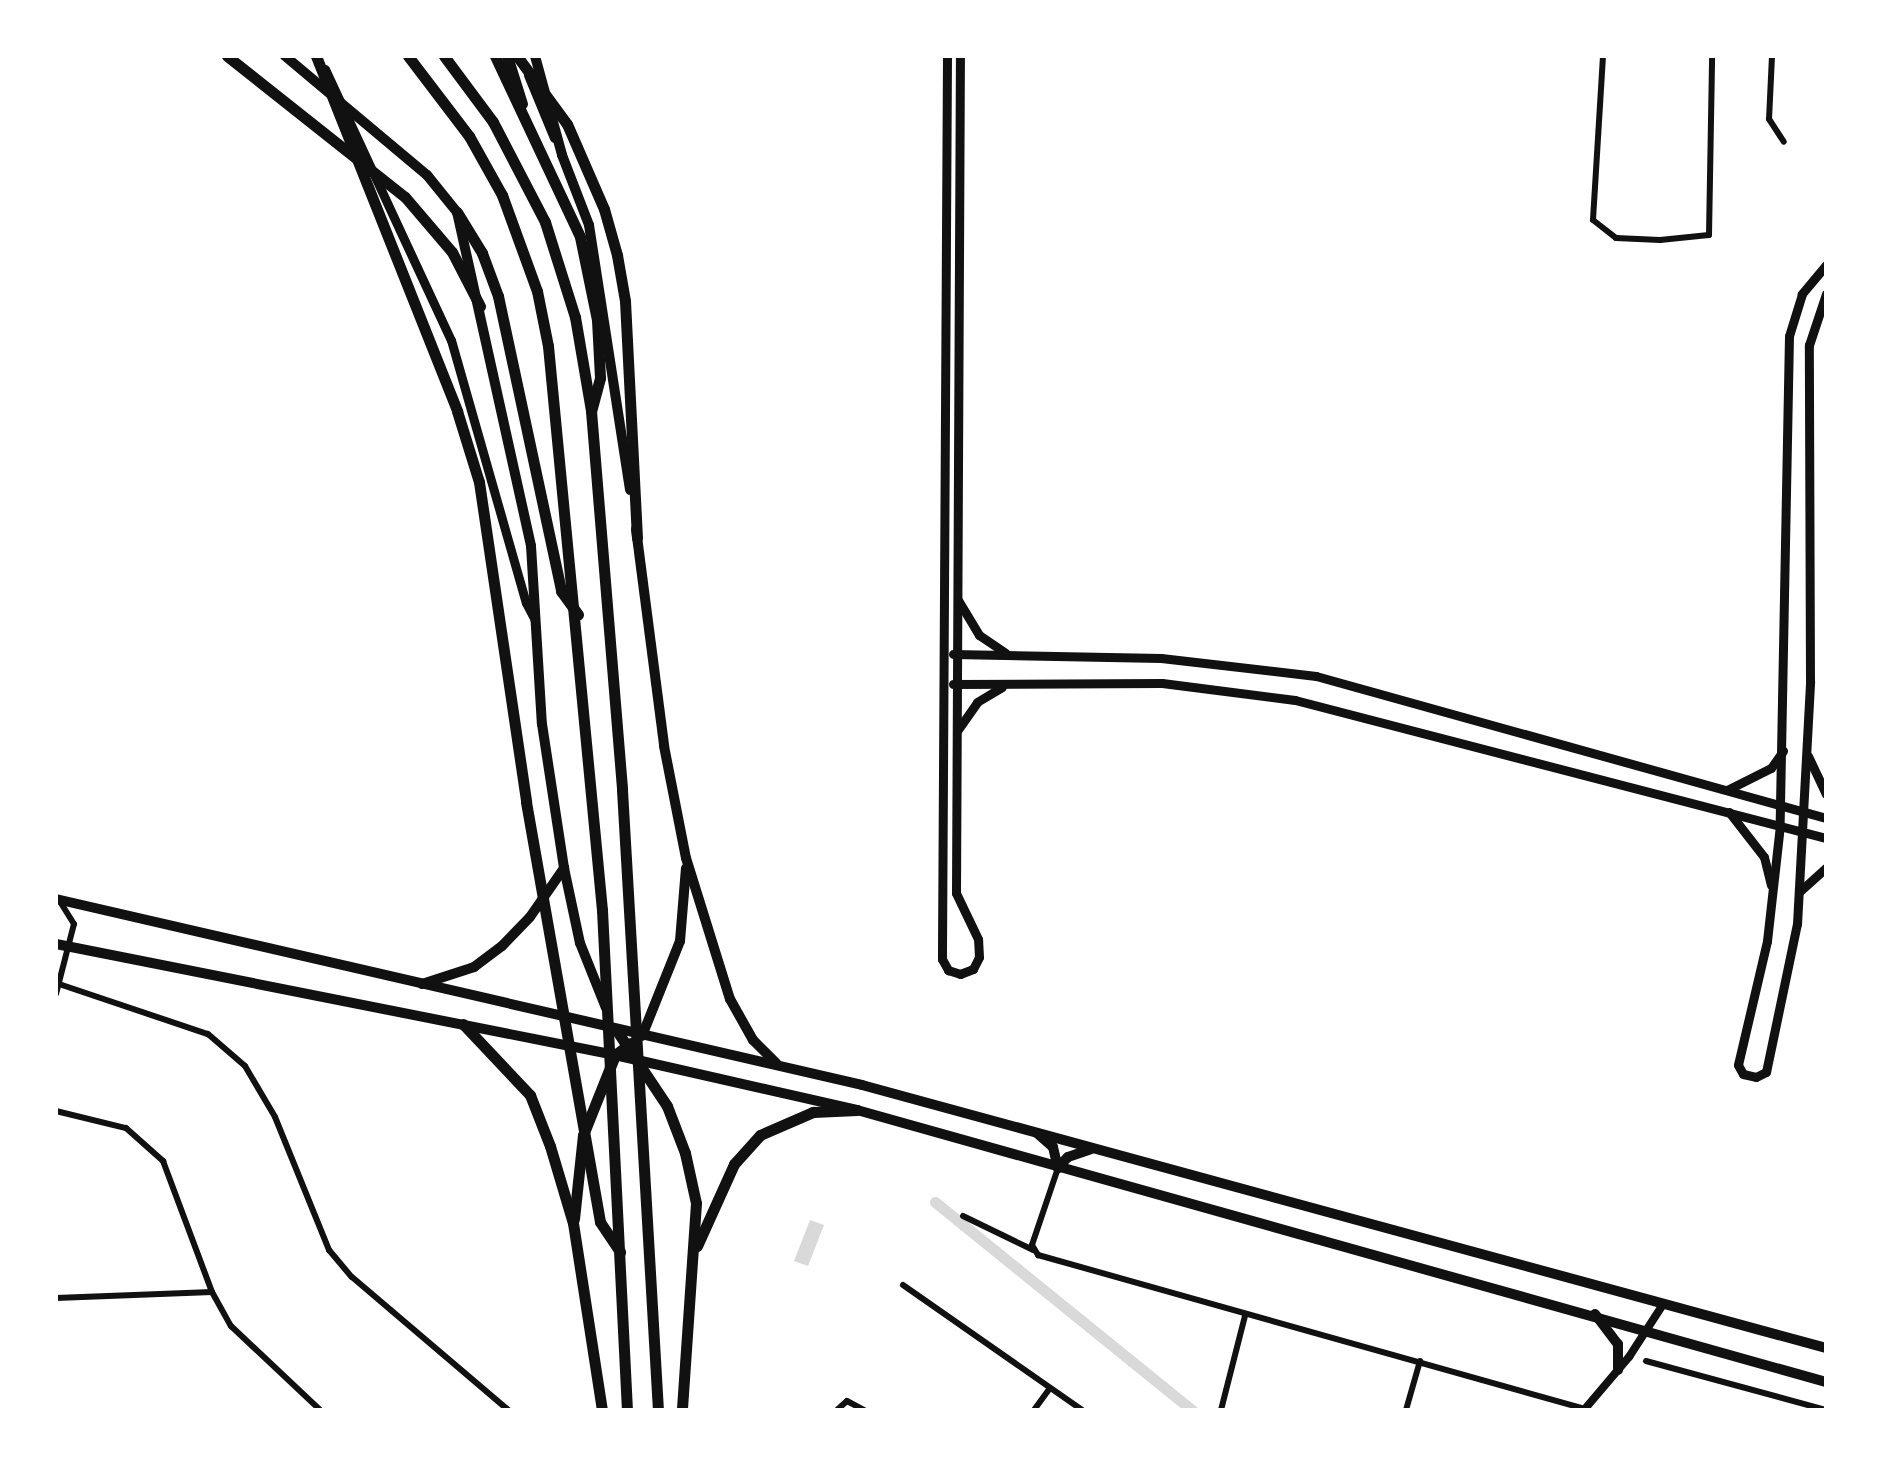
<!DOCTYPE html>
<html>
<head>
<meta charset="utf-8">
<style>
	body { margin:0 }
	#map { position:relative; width:1882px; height:1466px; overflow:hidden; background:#fff; font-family:"Golos Text",sans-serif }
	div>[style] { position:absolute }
	.water>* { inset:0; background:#d9d9d9 }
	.canal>* { height:11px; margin:-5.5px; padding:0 5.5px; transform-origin:5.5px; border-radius:5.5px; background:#d9d9d9 }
	.minor>* { height:6px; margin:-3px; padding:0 3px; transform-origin:3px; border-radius:3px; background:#111 }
	.tertiary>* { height:8px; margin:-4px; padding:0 4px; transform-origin:4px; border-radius:4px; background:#111 }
	.secondary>* { height:9px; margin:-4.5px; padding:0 4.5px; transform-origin:4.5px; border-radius:4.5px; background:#111 }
	.primary>* { height:10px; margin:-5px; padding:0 5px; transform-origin:5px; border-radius:5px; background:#111 }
	.motorway>* { height:11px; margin:-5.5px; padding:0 5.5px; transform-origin:5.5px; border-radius:5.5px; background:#111 }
	span { translate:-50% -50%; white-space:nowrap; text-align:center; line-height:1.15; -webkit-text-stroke:6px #fff; paint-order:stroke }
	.frame { position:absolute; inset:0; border:58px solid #fff; pointer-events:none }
</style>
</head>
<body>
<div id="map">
	<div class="water">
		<div style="clip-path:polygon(810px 1220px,824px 1225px,808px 1266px,794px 1261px)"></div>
	</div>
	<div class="canal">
		<div style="left:935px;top:1202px;width:331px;rotate:39deg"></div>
	</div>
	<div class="minor">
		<div style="left:1603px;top:56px;width:164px;rotate:93.5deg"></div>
		<div style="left:1593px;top:220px;width:29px;rotate:38deg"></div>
		<div style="left:1616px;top:238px;width:44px;rotate:2.6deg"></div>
		<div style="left:1660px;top:240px;width:49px;rotate:-5.8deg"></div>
		<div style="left:1709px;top:235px;width:179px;rotate:-89deg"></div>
		<div style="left:1772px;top:56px;width:63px;rotate:92.7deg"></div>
		<div style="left:1769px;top:119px;width:27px;rotate:57deg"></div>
		<div style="left:59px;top:984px;width:157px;rotate:18.6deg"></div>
		<div style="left:208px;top:1034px;width:49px;rotate:40.9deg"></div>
		<div style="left:245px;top:1066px;width:59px;rotate:59.5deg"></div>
		<div style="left:275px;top:1117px;width:144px;rotate:67.9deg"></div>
		<div style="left:329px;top:1250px;width:35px;rotate:50deg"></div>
		<div style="left:352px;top:1277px;width:205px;rotate:40.4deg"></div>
		<div style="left:56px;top:994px;width:72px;rotate:-75.6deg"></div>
		<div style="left:74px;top:924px;width:28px;rotate:-122deg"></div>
		<div style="left:56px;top:1111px;width:72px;rotate:13.7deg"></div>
		<div style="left:126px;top:1128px;width:50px;rotate:41.7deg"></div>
		<div style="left:163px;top:1161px;width:140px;rotate:69.5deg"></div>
		<div style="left:212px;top:1292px;width:39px;rotate:61deg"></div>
		<div style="left:231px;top:1326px;width:122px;rotate:43.3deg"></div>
		<div style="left:1058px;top:1168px;width:81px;rotate:108.7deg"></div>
		<div style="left:1032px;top:1245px;width:12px;rotate:59deg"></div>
		<div style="left:1038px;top:1255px;width:568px;rotate:15.72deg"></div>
		<div style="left:963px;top:1216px;width:78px;rotate:25.9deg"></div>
		<div style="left:903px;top:1285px;width:218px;rotate:34.9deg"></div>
		<div style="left:56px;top:1298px;width:156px;rotate:-2.2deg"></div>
		<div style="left:1646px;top:1361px;width:187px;rotate:15.2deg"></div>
		<div style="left:837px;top:1410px;width:13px;rotate:-42deg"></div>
		<div style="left:847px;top:1401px;width:19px;rotate:28deg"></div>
		<div style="left:1034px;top:1410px;width:26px;rotate:-54deg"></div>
		<div style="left:1221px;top:1410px;width:97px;rotate:-75.7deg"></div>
		<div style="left:1406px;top:1410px;width:51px;rotate:-74.1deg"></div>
	</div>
	<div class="tertiary">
		<div style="left:1584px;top:1410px;width:70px;rotate:-49.7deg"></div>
		<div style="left:1629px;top:1357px;width:61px;rotate:-57.1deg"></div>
	</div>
	<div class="secondary">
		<div style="left:947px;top:56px;width:903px;rotate:90.32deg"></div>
		<div style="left:942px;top:959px;width:13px;rotate:61deg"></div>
		<div style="left:948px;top:970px;width:13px;rotate:18deg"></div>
		<div style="left:960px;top:974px;width:14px;rotate:-21deg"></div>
		<div style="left:973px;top:969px;width:13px;rotate:-63deg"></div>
		<div style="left:979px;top:957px;width:18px;rotate:-93deg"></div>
		<div style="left:978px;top:939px;width:51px;rotate:-115.6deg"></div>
		<div style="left:956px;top:893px;width:837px;rotate:-89.73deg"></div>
		<div style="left:325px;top:69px;width:299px;rotate:65.1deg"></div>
		<div style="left:451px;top:340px;width:273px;rotate:74.1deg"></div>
		<div style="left:526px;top:603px;width:19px;rotate:62deg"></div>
		<div style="left:528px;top:75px;width:68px;rotate:67.6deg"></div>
		<div style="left:1826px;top:265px;width:38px;rotate:130deg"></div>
		<div style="left:1802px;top:294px;width:44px;rotate:107.2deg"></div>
		<div style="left:1789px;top:336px;width:489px;rotate:91.1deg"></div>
		<div style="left:1780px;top:825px;width:117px;rotate:96.4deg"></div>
		<div style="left:1767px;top:941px;width:127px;rotate:103.2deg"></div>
		<div style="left:1738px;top:1065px;width:10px;rotate:61deg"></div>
		<div style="left:1743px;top:1074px;width:13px;rotate:13deg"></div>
		<div style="left:1756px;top:1077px;width:11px;rotate:-27deg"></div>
		<div style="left:1766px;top:1072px;width:151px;rotate:-78.2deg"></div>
		<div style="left:1797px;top:924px;width:243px;rotate:-86.9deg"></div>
		<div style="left:1810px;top:681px;width:336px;rotate:-90.2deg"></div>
		<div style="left:1809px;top:345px;width:54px;rotate:-71.6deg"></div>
		<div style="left:958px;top:600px;width:41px;rotate:59deg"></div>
		<div style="left:979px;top:635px;width:32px;rotate:34deg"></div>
		<div style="left:953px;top:654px;width:208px;rotate:1.1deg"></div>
		<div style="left:1161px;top:658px;width:156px;rotate:6.6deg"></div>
		<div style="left:1316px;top:676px;width:529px;rotate:15.56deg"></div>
		<div style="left:953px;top:684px;width:209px;rotate:-0.3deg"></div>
		<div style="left:1162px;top:683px;width:134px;rotate:7.3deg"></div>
		<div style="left:1295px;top:700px;width:549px;rotate:14.57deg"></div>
		<div style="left:957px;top:731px;width:35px;rotate:-55deg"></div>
		<div style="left:977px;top:702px;width:29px;rotate:-31deg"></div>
		<div style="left:1808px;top:756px;width:42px;rotate:64.7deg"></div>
		<div style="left:1727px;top:790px;width:49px;rotate:-26.6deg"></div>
		<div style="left:1771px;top:768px;width:21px;rotate:-55deg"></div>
		<div style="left:1729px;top:812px;width:57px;rotate:52.1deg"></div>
		<div style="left:1764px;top:857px;width:29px;rotate:76deg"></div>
		<div style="left:1799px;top:892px;width:36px;rotate:-42deg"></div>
	</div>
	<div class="primary">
		<div style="left:285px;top:56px;width:185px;rotate:40deg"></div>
		<div style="left:427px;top:175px;width:48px;rotate:51deg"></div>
		<div style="left:457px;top:212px;width:342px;rotate:77.5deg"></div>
		<div style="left:531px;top:546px;width:178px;rotate:86.5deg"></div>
		<div style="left:542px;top:724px;width:146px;rotate:81.3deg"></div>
		<div style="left:564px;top:868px;width:77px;rotate:78deg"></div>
		<div style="left:580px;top:943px;width:70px;rotate:68.2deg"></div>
		<div style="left:535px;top:56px;width:103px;rotate:74.7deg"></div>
		<div style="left:562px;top:155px;width:75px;rotate:68.9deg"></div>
		<div style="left:589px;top:225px;width:268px;rotate:81.2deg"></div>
		<div style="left:636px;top:529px;width:219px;rotate:82.6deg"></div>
		<div style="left:664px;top:746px;width:114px;rotate:78.9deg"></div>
		<div style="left:686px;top:858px;width:148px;rotate:72.7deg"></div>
		<div style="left:730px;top:999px;width:47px;rotate:60.7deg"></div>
		<div style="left:753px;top:1040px;width:33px;rotate:45deg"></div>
		<div style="left:56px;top:899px;width:827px;rotate:12.99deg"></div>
		<div style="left:862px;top:1085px;width:999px;rotate:15.26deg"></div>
		<div style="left:56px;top:944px;width:570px;rotate:11.23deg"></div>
		<div style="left:615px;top:1055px;width:248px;rotate:12.8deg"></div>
		<div style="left:857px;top:1110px;width:1006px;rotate:15.68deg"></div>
		<div style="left:422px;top:984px;width:55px;rotate:-18.1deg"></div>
		<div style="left:474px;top:967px;width:35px;rotate:-37deg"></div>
		<div style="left:502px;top:946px;width:40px;rotate:-46deg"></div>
		<div style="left:530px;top:917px;width:60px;rotate:-55.2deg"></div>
		<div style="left:642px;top:1036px;width:102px;rotate:-68.2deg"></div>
		<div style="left:680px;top:941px;width:73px;rotate:-85.3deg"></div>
		<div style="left:1038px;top:1134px;width:20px;rotate:41deg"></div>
		<div style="left:1053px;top:1147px;width:22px;rotate:77deg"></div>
		<div style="left:1058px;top:1167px;width:14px;rotate:-45deg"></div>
		<div style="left:1068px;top:1157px;width:24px;rotate:-19deg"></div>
		<div style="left:1595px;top:1314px;width:38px;rotate:53deg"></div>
		<div style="left:1618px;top:1344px;width:26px;rotate:90deg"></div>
	</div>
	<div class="motorway">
		<div style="left:227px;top:56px;width:227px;rotate:38.4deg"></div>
		<div style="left:405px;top:197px;width:72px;rotate:49.5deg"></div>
		<div style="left:452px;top:252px;width:61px;rotate:62.6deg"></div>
		<div style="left:316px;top:56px;width:382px;rotate:68.3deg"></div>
		<div style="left:457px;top:411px;width:74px;rotate:72.8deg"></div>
		<div style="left:479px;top:482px;width:323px;rotate:81.6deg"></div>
		<div style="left:526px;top:802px;width:426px;rotate:80deg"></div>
		<div style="left:600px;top:1222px;width:36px;rotate:56deg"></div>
		<div style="left:408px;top:56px;width:101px;rotate:52.7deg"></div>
		<div style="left:469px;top:136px;width:68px;rotate:60.8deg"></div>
		<div style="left:502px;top:195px;width:102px;rotate:70deg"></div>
		<div style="left:537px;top:291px;width:56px;rotate:78.7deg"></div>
		<div style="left:548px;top:346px;width:567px;rotate:84.53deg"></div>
		<div style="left:602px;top:910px;width:501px;rotate:87.14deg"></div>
		<div style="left:444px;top:56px;width:82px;rotate:53.4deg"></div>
		<div style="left:493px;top:122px;width:113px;rotate:62.5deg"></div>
		<div style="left:545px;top:222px;width:100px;rotate:72.5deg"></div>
		<div style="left:575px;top:317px;width:95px;rotate:80.3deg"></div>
		<div style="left:591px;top:411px;width:380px;rotate:85.3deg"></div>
		<div style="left:622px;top:790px;width:621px;rotate:86.68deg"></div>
		<div style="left:495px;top:56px;width:200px;rotate:64.8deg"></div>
		<div style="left:580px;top:237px;width:85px;rotate:78.4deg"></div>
		<div style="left:597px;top:320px;width:58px;rotate:87deg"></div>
		<div style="left:600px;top:378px;width:34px;rotate:105deg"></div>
		<div style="left:507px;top:56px;width:50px;rotate:72.6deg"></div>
		<div style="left:517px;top:56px;width:84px;rotate:53.7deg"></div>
		<div style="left:567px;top:124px;width:93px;rotate:66.5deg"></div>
		<div style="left:604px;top:209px;width:48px;rotate:74.2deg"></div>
		<div style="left:617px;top:255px;width:47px;rotate:80.1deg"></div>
		<div style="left:625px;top:301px;width:237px;rotate:87.1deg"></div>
		<div style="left:457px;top:212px;width:48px;rotate:58.6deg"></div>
		<div style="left:482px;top:253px;width:46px;rotate:69.6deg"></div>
		<div style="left:498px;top:296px;width:302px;rotate:77.9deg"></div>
		<div style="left:561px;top:591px;width:29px;rotate:54deg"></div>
		<div style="left:463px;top:1024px;width:98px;rotate:46.7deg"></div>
		<div style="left:530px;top:1095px;width:55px;rotate:68.6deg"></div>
		<div style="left:550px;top:1146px;width:80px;rotate:73.4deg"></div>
		<div style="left:573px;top:1223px;width:189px;rotate:81.2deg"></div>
		<div style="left:617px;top:1031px;width:90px;rotate:56.3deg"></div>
		<div style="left:667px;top:1106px;width:50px;rotate:69deg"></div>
		<div style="left:685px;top:1153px;width:51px;rotate:77.6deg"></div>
		<div style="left:696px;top:1203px;width:207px;rotate:93.9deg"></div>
		<div style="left:574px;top:1219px;width:84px;rotate:-83.9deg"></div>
		<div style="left:583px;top:1135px;width:86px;rotate:-68.2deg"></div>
		<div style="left:615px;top:1055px;width:20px;rotate:-37deg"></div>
		<div style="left:697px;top:1246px;width:90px;rotate:-65.7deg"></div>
		<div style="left:734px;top:1164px;width:39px;rotate:-48deg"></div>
		<div style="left:760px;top:1135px;width:58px;rotate:-23.5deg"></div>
		<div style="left:813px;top:1112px;width:44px;rotate:-2.6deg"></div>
	</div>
	<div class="frame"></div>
</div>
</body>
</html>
